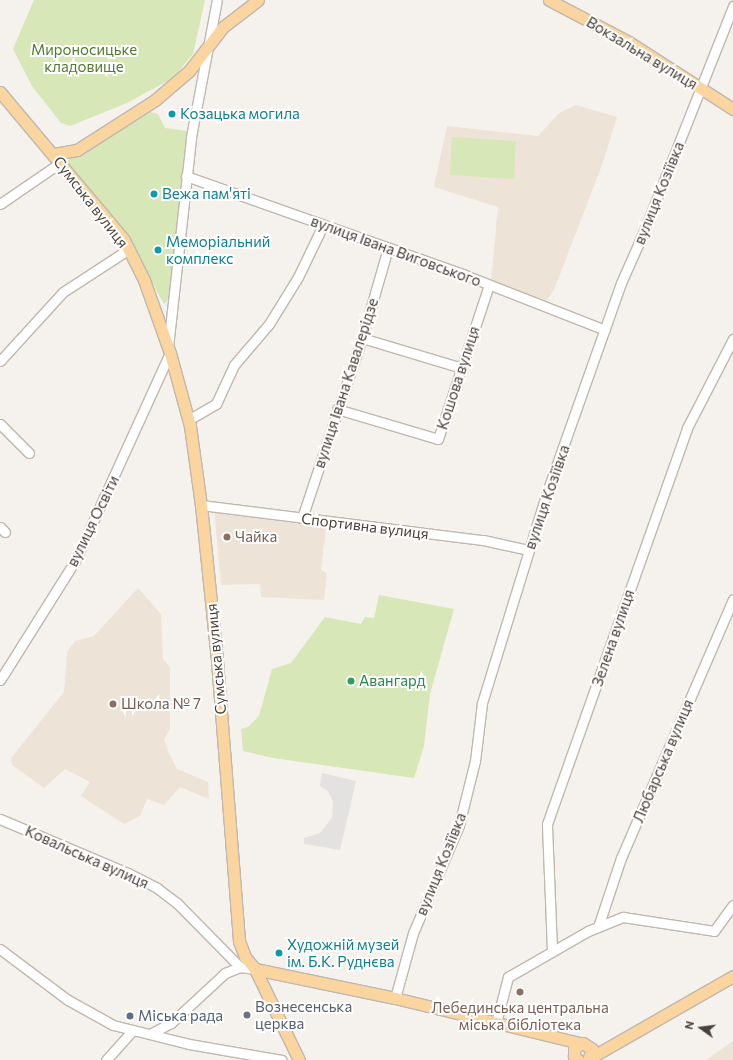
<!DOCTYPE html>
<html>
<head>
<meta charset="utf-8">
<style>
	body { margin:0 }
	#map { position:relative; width:733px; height:1060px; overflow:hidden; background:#f5f1ec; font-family:Commissioner,sans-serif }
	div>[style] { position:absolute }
	.education>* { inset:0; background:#ede4d7 }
	.green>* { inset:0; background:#d7e7b7 }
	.parking>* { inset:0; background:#e4e2e0 }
	.roads { filter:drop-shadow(1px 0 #c0b8ae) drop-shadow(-1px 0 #c0b8ae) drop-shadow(0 1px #c0b8ae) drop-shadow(0 -1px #c0b8ae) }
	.minor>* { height:9px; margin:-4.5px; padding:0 4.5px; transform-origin:4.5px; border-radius:4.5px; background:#fff }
	.major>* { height:11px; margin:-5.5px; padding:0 5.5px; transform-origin:5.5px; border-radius:5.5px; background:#fad5a0 }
	.dots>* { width:11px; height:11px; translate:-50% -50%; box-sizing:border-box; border:2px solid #fff; border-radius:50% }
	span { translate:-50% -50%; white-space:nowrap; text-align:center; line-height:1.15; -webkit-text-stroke:4px #fff; paint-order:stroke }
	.park-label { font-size:15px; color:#547a2e }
	.street-label { font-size:15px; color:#494139 }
	.culture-label { font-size:15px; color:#0d838f }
	.left { translate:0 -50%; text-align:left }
	.education-label { font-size:15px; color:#785e54 }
	.leisure-label { font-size:15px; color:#27864d }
	.worship-label { font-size:15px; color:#5b616d }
	.service-label { font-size:15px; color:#4e5e75 }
	.north { position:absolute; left:681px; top:1008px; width:40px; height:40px; -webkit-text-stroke:3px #fff; paint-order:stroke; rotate:284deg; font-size:11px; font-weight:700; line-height:16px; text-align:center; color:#494139 }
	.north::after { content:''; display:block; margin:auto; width:14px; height:18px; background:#494139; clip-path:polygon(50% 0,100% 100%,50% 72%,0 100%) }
</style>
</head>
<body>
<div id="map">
	<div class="education">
		<div style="clip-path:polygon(576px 105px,617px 117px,602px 165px,554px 290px,546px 301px,491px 281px,498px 207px,434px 187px,447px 126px,538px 136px,559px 113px)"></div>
		<div style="clip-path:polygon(214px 509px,326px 526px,321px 570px,327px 573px,324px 600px,261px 597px,260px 584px,221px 585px)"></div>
		<div style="clip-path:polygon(138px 588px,161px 614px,163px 659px,170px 667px,170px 729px,164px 739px,168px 751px,177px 769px,208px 782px,209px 799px,180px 787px,164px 805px,147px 799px,140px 816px,124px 824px,81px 796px,90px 782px,65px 769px,44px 788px,12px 765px,11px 758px,64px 692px,67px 652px,75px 641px,94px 636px)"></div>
		<div style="clip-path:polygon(733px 1041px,733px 1060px,706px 1060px)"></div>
	</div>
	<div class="green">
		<div style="clip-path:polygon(34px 0,205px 0,193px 54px,173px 78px,127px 103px,70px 126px,61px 123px,32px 86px,13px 49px)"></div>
		<div style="clip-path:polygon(151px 112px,158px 114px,165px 128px,187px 131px,170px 299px,164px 304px,130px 243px,67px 161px)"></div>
		<div style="clip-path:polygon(452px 137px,516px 141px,514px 179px,450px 175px)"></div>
		<div style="clip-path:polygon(379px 595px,454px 609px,430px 694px,424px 746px,414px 778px,273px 758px,243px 751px,241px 729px,248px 727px,259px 716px,272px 669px,291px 663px,325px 617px,361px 624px,365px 617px,374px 618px)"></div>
	</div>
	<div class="parking">
		<div style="clip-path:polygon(322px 773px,356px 781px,340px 850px,304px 844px,304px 838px,320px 833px,332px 818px,333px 801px,328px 791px,320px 786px)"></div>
	</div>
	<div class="roads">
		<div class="minor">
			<div style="left:186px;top:176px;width:296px;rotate:19.5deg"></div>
			<div style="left:465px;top:275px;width:150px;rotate:21.4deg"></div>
			<div style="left:0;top:204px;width:74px;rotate:-34.5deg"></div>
			<div style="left:362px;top:338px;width:104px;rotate:16.7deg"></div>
			<div style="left:168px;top:347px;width:211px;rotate:-83.7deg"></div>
			<div style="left:191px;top:137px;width:139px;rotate:-79.3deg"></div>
			<div style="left:0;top:361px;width:93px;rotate:-47.6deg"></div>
			<div style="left:63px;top:292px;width:79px;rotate:-33.1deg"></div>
			<div style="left:337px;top:409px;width:105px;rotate:16.5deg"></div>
			<div style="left:438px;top:439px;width:162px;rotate:-71.7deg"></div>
			<div style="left:188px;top:420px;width:32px;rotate:-30deg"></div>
			<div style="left:216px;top:404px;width:43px;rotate:-65.2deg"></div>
			<div style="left:234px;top:365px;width:54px;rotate:-49.5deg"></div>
			<div style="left:269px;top:324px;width:55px;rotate:-58.3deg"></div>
			<div style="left:298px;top:277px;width:58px;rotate:-64.3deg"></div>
			<div style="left:0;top:424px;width:41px;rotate:45deg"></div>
			<div style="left:201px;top:505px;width:284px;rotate:7.1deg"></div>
			<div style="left:483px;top:540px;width:46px;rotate:12.5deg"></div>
			<div style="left:302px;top:518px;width:190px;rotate:-71.6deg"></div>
			<div style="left:362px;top:338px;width:94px;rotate:-73.9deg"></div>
			<div style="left:0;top:527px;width:7px;rotate:45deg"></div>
			<div style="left:0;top:680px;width:141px;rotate:-57.8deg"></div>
			<div style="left:75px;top:561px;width:229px;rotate:-65.5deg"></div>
			<div style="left:0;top:819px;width:139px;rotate:22.9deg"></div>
			<div style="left:128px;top:873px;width:33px;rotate:27deg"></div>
			<div style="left:157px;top:888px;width:25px;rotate:37deg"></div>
			<div style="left:177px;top:903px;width:90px;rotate:45.5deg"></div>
			<div style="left:598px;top:927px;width:73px;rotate:-71.6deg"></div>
			<div style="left:621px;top:858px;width:282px;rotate:-66.6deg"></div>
			<div style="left:0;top:949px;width:85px;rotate:36.9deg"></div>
			<div style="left:68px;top:1000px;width:51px;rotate:29.1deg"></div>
			<div style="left:113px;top:1025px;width:78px;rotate:14deg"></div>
			<div style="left:189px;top:1044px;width:94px;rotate:9.8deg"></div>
			<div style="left:552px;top:950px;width:126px;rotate:-92.3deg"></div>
			<div style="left:547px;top:824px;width:420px;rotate:-70.5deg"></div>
			<div style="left:687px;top:428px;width:100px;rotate:-62.7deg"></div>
			<div style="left:395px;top:998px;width:67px;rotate:-74.5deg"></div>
			<div style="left:413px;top:933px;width:117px;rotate:-66.9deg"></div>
			<div style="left:459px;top:825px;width:66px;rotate:-76deg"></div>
			<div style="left:475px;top:761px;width:58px;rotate:-83.1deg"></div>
			<div style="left:482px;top:703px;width:221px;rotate:-72.9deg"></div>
			<div style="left:547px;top:492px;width:222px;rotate:-70.5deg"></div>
			<div style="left:621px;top:283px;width:57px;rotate:-66.1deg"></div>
			<div style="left:644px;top:231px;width:242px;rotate:-68.4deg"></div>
			<div style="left:496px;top:1023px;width:48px;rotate:-75.4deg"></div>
			<div style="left:508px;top:977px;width:92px;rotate:-29.9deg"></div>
			<div style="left:588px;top:931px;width:38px;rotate:-22deg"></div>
			<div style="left:623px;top:917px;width:92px;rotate:8.7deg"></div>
			<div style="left:714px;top:931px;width:32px;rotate:-54deg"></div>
			<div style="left:150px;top:1034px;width:24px;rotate:-28deg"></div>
			<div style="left:171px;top:1023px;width:74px;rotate:-42.8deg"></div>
			<div style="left:225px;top:973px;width:16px;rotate:-22deg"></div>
			<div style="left:240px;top:967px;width:15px;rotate:8deg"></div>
			<div style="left:106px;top:1060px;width:40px;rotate:-48deg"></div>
		</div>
		<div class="major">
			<div style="left:549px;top:0;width:90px;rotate:27.7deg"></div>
			<div style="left:629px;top:42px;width:124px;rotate:32.8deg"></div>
			<div style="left:0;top:92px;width:193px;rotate:50deg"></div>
			<div style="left:124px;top:240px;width:45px;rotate:63.4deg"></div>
			<div style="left:144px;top:280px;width:77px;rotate:70.4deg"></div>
			<div style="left:170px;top:353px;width:76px;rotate:74.7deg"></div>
			<div style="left:190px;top:426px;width:80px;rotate:82.1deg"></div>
			<div style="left:201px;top:505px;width:157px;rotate:84.1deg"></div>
			<div style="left:217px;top:661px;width:281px;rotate:85.5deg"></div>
			<div style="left:239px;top:941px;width:17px;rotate:69deg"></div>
			<div style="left:245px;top:957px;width:16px;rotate:50deg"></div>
			<div style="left:255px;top:969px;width:101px;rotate:64.2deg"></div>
			<div style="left:54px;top:154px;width:23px;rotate:-10deg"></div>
			<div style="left:77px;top:150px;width:93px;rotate:-32.7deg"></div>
			<div style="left:155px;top:100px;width:45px;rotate:-40.5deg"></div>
			<div style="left:189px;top:71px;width:56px;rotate:-52.3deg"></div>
			<div style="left:223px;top:27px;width:44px;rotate:-37.6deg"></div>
			<div style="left:255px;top:969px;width:143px;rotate:11.7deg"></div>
			<div style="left:395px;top:998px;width:190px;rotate:13.7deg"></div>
			<div style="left:590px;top:1058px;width:165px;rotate:-29.8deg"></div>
			<div style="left:578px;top:1060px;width:6px;rotate:-135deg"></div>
			<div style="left:574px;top:1056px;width:8px;rotate:-90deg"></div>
			<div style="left:574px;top:1048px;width:10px;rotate:-29deg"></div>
			<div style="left:583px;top:1043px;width:11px;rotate:34deg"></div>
			<div style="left:592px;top:1049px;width:12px;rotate:110deg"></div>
		</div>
	</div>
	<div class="dots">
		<div style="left:172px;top:114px;background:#0f9aa8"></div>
		<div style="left:154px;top:194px;background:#0f9aa8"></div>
		<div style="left:158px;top:250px;background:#0f9aa8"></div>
		<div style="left:227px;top:537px;background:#8d6e63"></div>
		<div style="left:351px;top:681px;background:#2e9e5b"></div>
		<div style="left:113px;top:704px;background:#8d6e63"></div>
		<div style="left:279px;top:953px;background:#0f9aa8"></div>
		<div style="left:520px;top:992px;background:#8d6e63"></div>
		<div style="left:247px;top:1015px;background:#6b7280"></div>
		<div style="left:130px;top:1016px;background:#5c6f8a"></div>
	</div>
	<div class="park-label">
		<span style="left:84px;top:58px">Мироносицьке<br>кладовище</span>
	</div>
	<div class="street-label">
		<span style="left:642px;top:53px;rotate:31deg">Вокзальна вулиця</span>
		<span style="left:659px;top:193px;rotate:-68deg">вулиця Козіївка</span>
		<span style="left:91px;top:202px;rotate:52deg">Сумська вулиця</span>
		<span style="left:396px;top:251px;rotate:20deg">вулиця Івана Виговського</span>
		<span style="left:458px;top:378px;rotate:-72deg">Кошова вулиця</span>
		<span style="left:346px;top:383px;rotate:-72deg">вулиця Івана Кавалерідзе</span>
		<span style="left:547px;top:497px;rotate:-71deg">вулиця Козіївка</span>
		<span style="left:93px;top:521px;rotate:-64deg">вулиця Освіти</span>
		<span style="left:365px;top:526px;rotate:7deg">Спортивна вулиця</span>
		<span style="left:613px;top:638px;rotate:-71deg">Зелена вулиця</span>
		<span style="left:216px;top:659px;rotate:-95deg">Сумська вулиця</span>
		<span style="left:663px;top:761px;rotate:-67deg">Любарська вулиця</span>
		<span style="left:87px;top:857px;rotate:24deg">Ковальська вулиця</span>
		<span style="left:441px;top:864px;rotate:-68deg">вулиця Козіївка</span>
	</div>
	<div class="culture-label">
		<span class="left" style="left:180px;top:114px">Козацька могила</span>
		<span class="left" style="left:162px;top:194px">Вежа пам'яті</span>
		<span class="left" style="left:166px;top:250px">Меморіальний<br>комплекс</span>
		<span class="left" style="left:287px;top:953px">Художній музей<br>ім. Б.К. Руднєва</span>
	</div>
	<div class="education-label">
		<span class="left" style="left:235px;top:537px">Чайка</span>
		<span class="left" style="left:121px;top:704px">Школа № 7</span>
		<span style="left:520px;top:1016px">Лебединська центральна<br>міська бібліотека</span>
	</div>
	<div class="leisure-label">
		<span class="left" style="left:359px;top:681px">Авангард</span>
	</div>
	<div class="worship-label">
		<span class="left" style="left:255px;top:1015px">Вознесенська<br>церква</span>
	</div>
	<div class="service-label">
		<span class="left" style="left:138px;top:1016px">Міська рада</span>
	</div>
	<div class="north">N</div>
</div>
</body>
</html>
